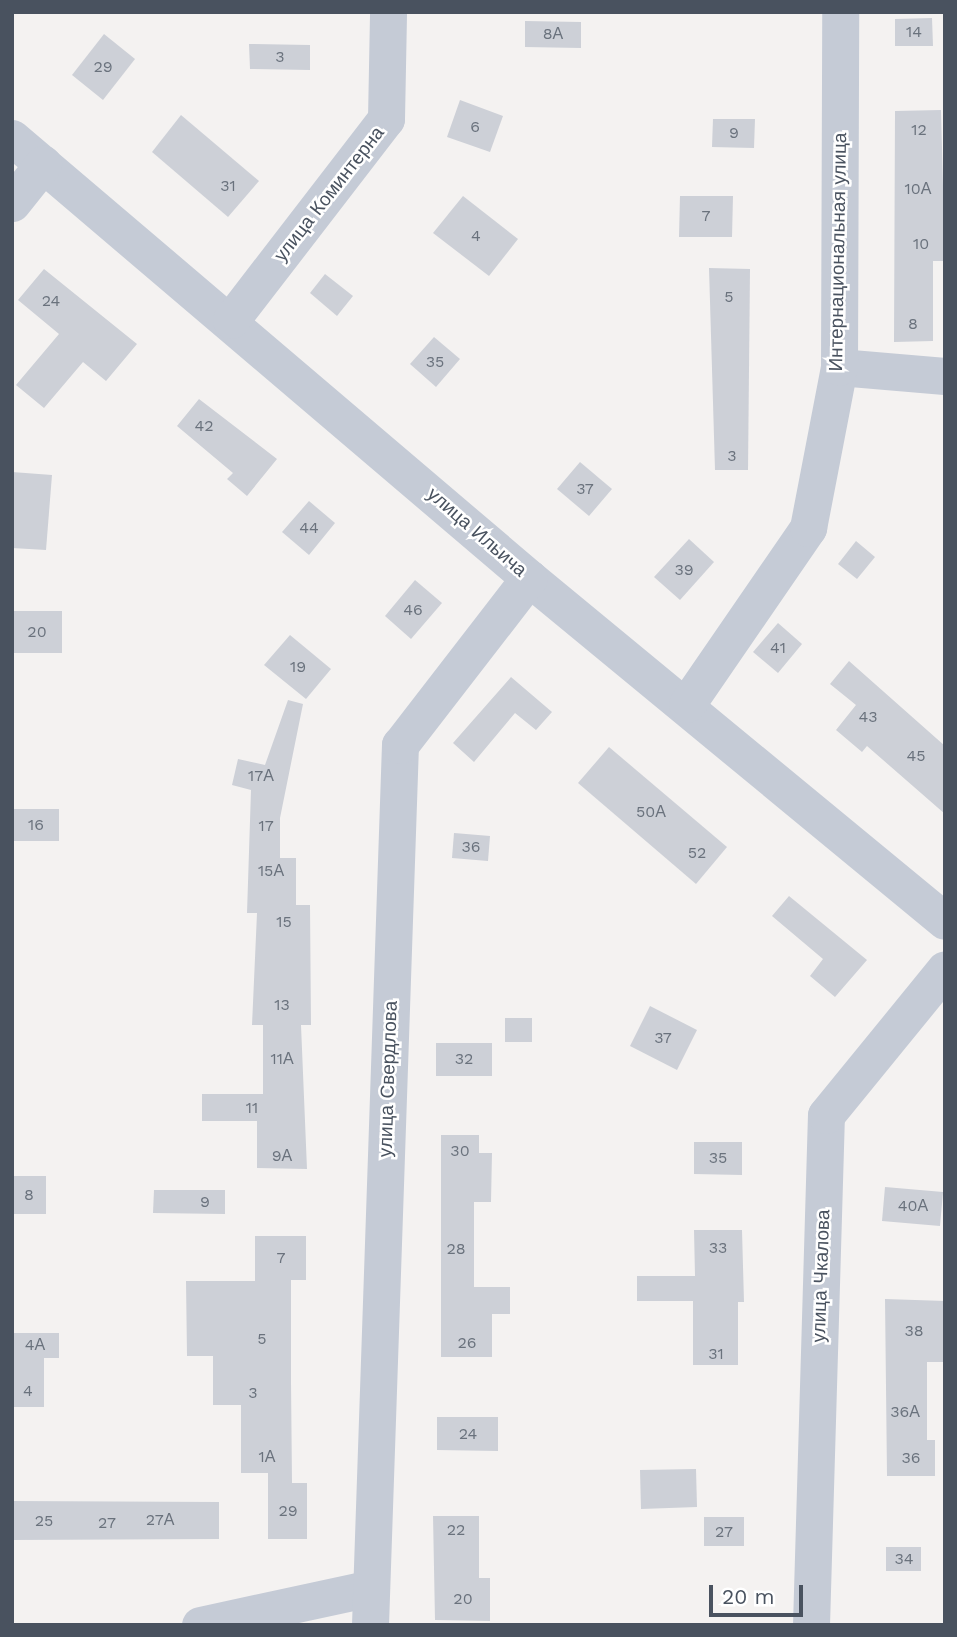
<!DOCTYPE html>
<html>
<head>
<meta charset="utf-8">
<style>
	body { margin:0 }
	#map { position:relative; width:957px; height:1637px; overflow:hidden; background:#f4f2f1; font-family:"Work Sans",sans-serif }
	div>[style] { position:absolute }
	.building>* { inset:0; background:#cdd0d7 }
	.minor>* { height:37px; margin:-18.5px; padding:0 18.5px; transform-origin:18.5px; border-radius:18.5px; background:#c5cbd6 }
	span { translate:-50% -50%; white-space:nowrap; text-align:center; line-height:1.15; -webkit-text-stroke:5px #fff; paint-order:stroke }
	.number-label { font-size:16px; color:#6a727d }
	.number-label span { -webkit-text-stroke-width:0 }
	.street-label { font-size:19px; color:#49525f }
	.frame { position:absolute; inset:0; border:14px solid #49525f; pointer-events:none }
	.scale { position:absolute; left:709px; top:1585px; width:94px; height:32px; box-sizing:border-box; border:4px solid #49525f; border-top:0; padding-left:9px; font-size:21px; line-height:24px; white-space:nowrap; color:#49525f; -webkit-text-stroke:5px #fff; paint-order:stroke }
</style>
</head>
<body>
<div id="map">
	<div class="building">
		<div style="clip-path:polygon(932px 18px,933px 46px,895px 46px,895px 19px)"></div>
		<div style="clip-path:polygon(525px 21px,581px 22px,581px 48px,525px 47px)"></div>
		<div style="clip-path:polygon(104px 34px,135px 59px,103px 100px,72px 75px)"></div>
		<div style="clip-path:polygon(249px 44px,310px 45px,310px 70px,250px 69px)"></div>
		<div style="clip-path:polygon(460px 100px,503px 116px,490px 152px,447px 137px)"></div>
		<div style="clip-path:polygon(941px 110px,945px 261px,933px 261px,933px 341px,894px 342px,895px 111px)"></div>
		<div style="clip-path:polygon(181px 115px,259px 181px,228px 217px,152px 152px)"></div>
		<div style="clip-path:polygon(713px 119px,755px 119px,754px 148px,712px 147px)"></div>
		<div style="clip-path:polygon(463px 196px,518px 239px,489px 276px,433px 233px)"></div>
		<div style="clip-path:polygon(680px 196px,733px 196px,732px 237px,679px 237px)"></div>
		<div style="clip-path:polygon(709px 268px,750px 269px,748px 470px,715px 470px)"></div>
		<div style="clip-path:polygon(44px 269px,137px 344px,106px 381px,83px 362px,44px 408px,16px 385px,59px 334px,18px 300px)"></div>
		<div style="clip-path:polygon(325px 274px,353px 296px,337px 316px,310px 293px)"></div>
		<div style="clip-path:polygon(434px 337px,460px 359px,436px 387px,410px 364px)"></div>
		<div style="clip-path:polygon(199px 399px,277px 459px,247px 496px,227px 479px,233px 473px,177px 426px)"></div>
		<div style="clip-path:polygon(580px 462px,612px 489px,589px 516px,557px 489px)"></div>
		<div style="clip-path:polygon(12px 472px,52px 475px,46px 550px,12px 548px)"></div>
		<div style="clip-path:polygon(309px 501px,335px 523px,309px 555px,282px 532px)"></div>
		<div style="clip-path:polygon(689px 539px,714px 562px,680px 600px,654px 577px)"></div>
		<div style="clip-path:polygon(856px 541px,875px 557px,857px 579px,838px 564px)"></div>
		<div style="clip-path:polygon(415px 580px,442px 603px,411px 639px,385px 616px)"></div>
		<div style="clip-path:polygon(12px 611px,62px 611px,62px 653px,12px 653px)"></div>
		<div style="clip-path:polygon(778px 623px,802px 644px,778px 673px,753px 652px)"></div>
		<div style="clip-path:polygon(290px 635px,331px 669px,306px 699px,264px 665px)"></div>
		<div style="clip-path:polygon(849px 661px,945px 746px,945px 814px,867px 746px,862px 752px,836px 730px,856px 705px,830px 684px)"></div>
		<div style="clip-path:polygon(511px 677px,552px 712px,536px 730px,515px 713px,474px 762px,453px 743px)"></div>
		<div style="clip-path:polygon(288px 700px,303px 704px,280px 818px,280px 858px,296px 858px,296px 905px,310px 905px,311px 1025px,301px 1025px,307px 1169px,257px 1168px,257px 1121px,202px 1121px,202px 1094px,263px 1094px,263px 1025px,252px 1025px,257px 913px,247px 913px,251px 790px,232px 785px,238px 759px,265px 765px)"></div>
		<div style="clip-path:polygon(609px 747px,727px 847px,696px 884px,578px 783px)"></div>
		<div style="clip-path:polygon(12px 809px,59px 809px,59px 841px,12px 841px)"></div>
		<div style="clip-path:polygon(454px 833px,490px 836px,488px 861px,452px 858px)"></div>
		<div style="clip-path:polygon(789px 896px,867px 960px,835px 997px,810px 976px,823px 959px,772px 916px)"></div>
		<div style="clip-path:polygon(650px 1006px,697px 1030px,677px 1070px,630px 1046px)"></div>
		<div style="clip-path:polygon(505px 1018px,532px 1018px,532px 1042px,505px 1042px)"></div>
		<div style="clip-path:polygon(436px 1043px,492px 1043px,492px 1076px,436px 1076px)"></div>
		<div style="clip-path:polygon(441px 1135px,479px 1135px,479px 1153px,492px 1153px,491px 1202px,474px 1202px,474px 1287px,510px 1287px,510px 1314px,492px 1314px,492px 1357px,441px 1357px)"></div>
		<div style="clip-path:polygon(694px 1142px,742px 1142px,742px 1175px,694px 1174px)"></div>
		<div style="clip-path:polygon(12px 1176px,46px 1176px,46px 1214px,12px 1214px)"></div>
		<div style="clip-path:polygon(885px 1187px,943px 1192px,940px 1226px,882px 1221px)"></div>
		<div style="clip-path:polygon(154px 1190px,225px 1190px,225px 1214px,153px 1213px)"></div>
		<div style="clip-path:polygon(694px 1230px,742px 1230px,744px 1302px,738px 1302px,738px 1365px,693px 1365px,693px 1301px,637px 1301px,637px 1276px,695px 1276px)"></div>
		<div style="clip-path:polygon(255px 1236px,306px 1236px,306px 1280px,291px 1280px,291px 1381px,292px 1483px,307px 1483px,307px 1539px,268px 1539px,268px 1473px,241px 1473px,241px 1405px,213px 1405px,213px 1356px,187px 1356px,186px 1281px,255px 1281px)"></div>
		<div style="clip-path:polygon(885px 1299px,945px 1301px,945px 1362px,927px 1362px,927px 1440px,935px 1440px,935px 1476px,887px 1476px)"></div>
		<div style="clip-path:polygon(12px 1333px,59px 1333px,59px 1358px,44px 1358px,44px 1407px,12px 1407px)"></div>
		<div style="clip-path:polygon(437px 1417px,498px 1417px,498px 1451px,437px 1450px)"></div>
		<div style="clip-path:polygon(696px 1469px,697px 1507px,641px 1509px,640px 1470px)"></div>
		<div style="clip-path:polygon(12px 1501px,219px 1502px,219px 1539px,12px 1540px)"></div>
		<div style="clip-path:polygon(433px 1516px,479px 1516px,479px 1578px,490px 1578px,490px 1621px,435px 1620px)"></div>
		<div style="clip-path:polygon(704px 1517px,744px 1517px,744px 1546px,704px 1546px)"></div>
		<div style="clip-path:polygon(886px 1547px,921px 1547px,921px 1571px,886px 1571px)"></div>
	</div>
	<div class="minor">
		<div style="left:12px;top:138px;width:679px;rotate:40.4deg"></div>
		<div style="left:529px;top:578px;width:539px;rotate:39.51deg"></div>
		<div style="left:12px;top:203px;width:50px;rotate:-51.5deg"></div>
		<div style="left:231px;top:320px;width:254px;rotate:-52.4deg"></div>
		<div style="left:386px;top:119px;width:107px;rotate:-88.9deg"></div>
		<div style="left:839px;top:367px;width:106px;rotate:4.9deg"></div>
		<div style="left:687px;top:704px;width:214px;rotate:-55.5deg"></div>
		<div style="left:808px;top:528px;width:164px;rotate:-79.1deg"></div>
		<div style="left:839px;top:367px;width:355px;rotate:-89.8deg"></div>
		<div style="left:200px;top:1625px;width:175px;rotate:-12.2deg"></div>
		<div style="left:370px;top:1625px;width:881px;rotate:-88.05deg"></div>
		<div style="left:400px;top:745px;width:211px;rotate:-52.3deg"></div>
		<div style="left:811px;top:1625px;width:510px;rotate:-88.32deg"></div>
		<div style="left:826px;top:1115px;width:188px;rotate:-50.8deg"></div>
	</div>
	<div class="number-label">
		<span style="left:914px;top:32px">14</span>
		<span style="left:553px;top:34px">8А</span>
		<span style="left:280px;top:57px">3</span>
		<span style="left:103px;top:67px">29</span>
		<span style="left:475px;top:127px">6</span>
		<span style="left:919px;top:130px">12</span>
		<span style="left:734px;top:133px">9</span>
		<span style="left:228px;top:186px">31</span>
		<span style="left:918px;top:189px">10А</span>
		<span style="left:706px;top:216px">7</span>
		<span style="left:476px;top:236px">4</span>
		<span style="left:921px;top:244px">10</span>
		<span style="left:729px;top:297px">5</span>
		<span style="left:51px;top:301px">24</span>
		<span style="left:913px;top:324px">8</span>
		<span style="left:435px;top:362px">35</span>
		<span style="left:204px;top:426px">42</span>
		<span style="left:732px;top:456px">3</span>
		<span style="left:585px;top:489px">37</span>
		<span style="left:309px;top:528px">44</span>
		<span style="left:684px;top:570px">39</span>
		<span style="left:413px;top:610px">46</span>
		<span style="left:37px;top:632px">20</span>
		<span style="left:778px;top:648px">41</span>
		<span style="left:298px;top:667px">19</span>
		<span style="left:868px;top:717px">43</span>
		<span style="left:916px;top:756px">45</span>
		<span style="left:261px;top:776px">17А</span>
		<span style="left:651px;top:812px">50А</span>
		<span style="left:36px;top:825px">16</span>
		<span style="left:266px;top:826px">17</span>
		<span style="left:471px;top:847px">36</span>
		<span style="left:697px;top:853px">52</span>
		<span style="left:271px;top:871px">15А</span>
		<span style="left:284px;top:922px">15</span>
		<span style="left:282px;top:1005px">13</span>
		<span style="left:663px;top:1038px">37</span>
		<span style="left:282px;top:1059px">11А</span>
		<span style="left:464px;top:1059px">32</span>
		<span style="left:252px;top:1108px">11</span>
		<span style="left:460px;top:1151px">30</span>
		<span style="left:282px;top:1156px">9А</span>
		<span style="left:718px;top:1158px">35</span>
		<span style="left:29px;top:1195px">8</span>
		<span style="left:205px;top:1202px">9</span>
		<span style="left:913px;top:1206px">40А</span>
		<span style="left:718px;top:1248px">33</span>
		<span style="left:456px;top:1249px">28</span>
		<span style="left:281px;top:1258px">7</span>
		<span style="left:914px;top:1331px">38</span>
		<span style="left:262px;top:1339px">5</span>
		<span style="left:467px;top:1343px">26</span>
		<span style="left:35px;top:1345px">4А</span>
		<span style="left:716px;top:1354px">31</span>
		<span style="left:28px;top:1391px">4</span>
		<span style="left:253px;top:1393px">3</span>
		<span style="left:905px;top:1412px">36А</span>
		<span style="left:468px;top:1434px">24</span>
		<span style="left:267px;top:1457px">1А</span>
		<span style="left:911px;top:1458px">36</span>
		<span style="left:288px;top:1511px">29</span>
		<span style="left:160px;top:1520px">27А</span>
		<span style="left:44px;top:1521px">25</span>
		<span style="left:107px;top:1523px">27</span>
		<span style="left:456px;top:1530px">22</span>
		<span style="left:724px;top:1532px">27</span>
		<span style="left:904px;top:1559px">34</span>
		<span style="left:463px;top:1599px">20</span>
	</div>
	<div class="street-label">
		<span style="left:329px;top:194px;rotate:-52deg">улица Коминтерна</span>
		<span style="left:838px;top:252px;rotate:-89deg">Интернациональная улица</span>
		<span style="left:477px;top:532px;rotate:41deg">улица Ильича</span>
		<span style="left:388px;top:1079px;rotate:-88deg">улица Свердлова</span>
		<span style="left:821px;top:1276px;rotate:-88deg">улица Чкалова</span>
	</div>
	<div class="frame"></div>
	<div class="scale">20 m</div>
</div>
</body>
</html>
